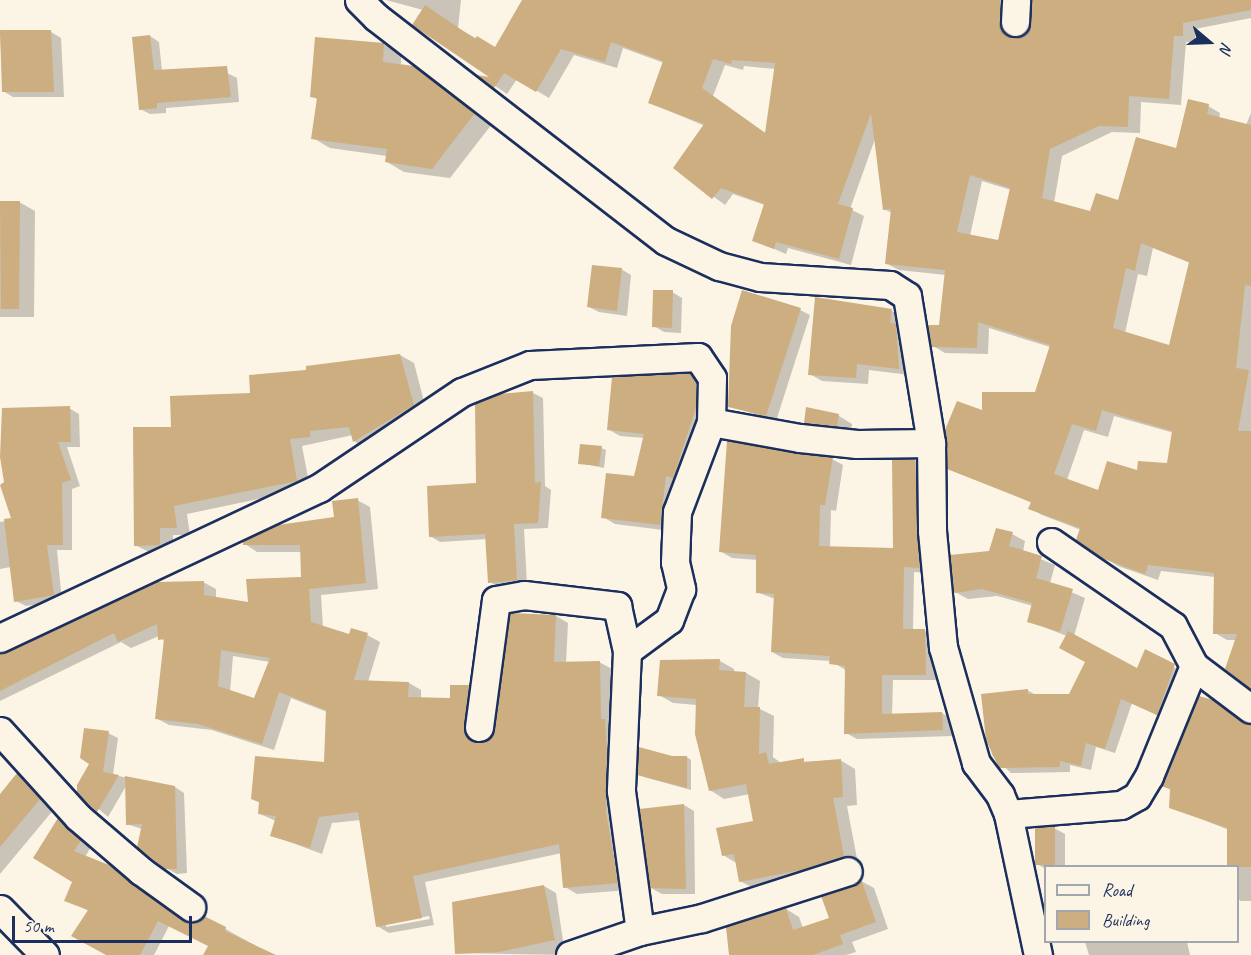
<!DOCTYPE html>
<html>
<head>
<meta charset="utf-8">
<style>
	body { margin:0 }
	#map { position:relative; width:1251px; height:955px; overflow:hidden; background:#fcf5e5; font-family:Caveat,sans-serif }
	div>[style] { position:absolute }
	.shadow>* { inset:0; background:#0003 }
	.building>* { inset:0; background:#ccae80 }
	.roads { filter:drop-shadow(2px 0 #1b2f5e) drop-shadow(-2px 0 #1b2f5e) drop-shadow(0 2px #1b2f5e) drop-shadow(0 -2px #1b2f5e) }
	.minor>* { height:27px; margin:-13.5px; padding:0 13.5px; transform-origin:13.5px; border-radius:13.5px; background:#fcf5e5 }
	span { translate:-50% -50%; white-space:nowrap; text-align:center; line-height:1.15; -webkit-text-stroke:6px #fcf5e5; paint-order:stroke }
	.legend { position:absolute; left:1044px; top:865px; width:195px; height:78px; box-sizing:border-box; background:#fcf5e5; border:2px solid #a2a6af; margin:0; padding:8px 10px; list-style:none; font-size:18px; color:#1b2f5e }
	.legend li { display:flex; align-items:center; gap:12px; height:30px }
	.legend b { width:30px; border:2px solid #a2a6af }
	.north { position:absolute; left:1179px; top:12px; width:60px; height:60px; -webkit-text-stroke:4px #fcf5e5; paint-order:stroke; rotate:109deg; font-size:16px; font-weight:700; line-height:24px; text-align:center; color:#1b2f5e }
	.north::after { content:''; display:block; margin:auto; width:21px; height:27px; background:#1b2f5e; clip-path:polygon(50% 0,100% 100%,50% 72%,0 100%) }
	.scale { position:absolute; left:12px; top:916px; width:180px; height:27px; box-sizing:border-box; border:3px solid #1b2f5e; border-top:0; padding-left:8px; font-size:18px; line-height:21px; white-space:nowrap; color:#1b2f5e; -webkit-text-stroke:4px #fcf5e5; paint-order:stroke }
</style>
</head>
<body>
<div id="map">
	<div class="shadow">
		<div style="clip-path:polygon(evenodd,386px 0,461px 0,458px 28px,495px 49px,524px 0,1016px 0,1011px 30px,1016px 39px,1030px 31px,1033px 0,1251px 0,1251px 18px,1195px 29px,1195px 42px,1186px 42px,1181px 105px,1141px 102px,1140px 133px,1112px 132px,1062px 156px,1054px 203px,1091px 213px,1119px 202px,1177px 150px,1208px 106px,1220px 113px,1219px 119px,1246px 125px,1251px 113px,1251px 687px,1237px 640px,1227px 640px,1215px 633px,1215px 577px,1161px 571px,1158px 580px,1118px 566px,1105px 558px,1081px 530px,1042px 515px,1030px 508px,1032px 503px,949px 468px,984px 412px,1036px 393px,1050px 347px,989px 328px,988px 354px,945px 353px,933px 346px,940px 327px,946px 275px,899px 270px,887px 264px,892px 213px,884px 209px,875px 139px,850px 209px,864px 216px,851px 265px,788px 248px,786px 254px,753px 240px,765px 205px,733px 194px,725px 205px,675px 168px,705px 126px,650px 103px,664px 63px,623px 48px,617px 68px,574px 55px,549px 98px,517px 79px,507px 94px,482px 77px,495px 79px,423px 10px,386px 0,725px 65px,743px 70px,744px 66px,776px 69px,767px 134px,713px 96px,725px 65px,386px 0,982px 181px,1011px 190px,999px 242px,970px 236px,982px 181px,386px 0,1153px 248px,1190px 263px,1170px 347px,1125px 333px,1138px 274px,1147px 276px,1153px 248px,386px 0,1114px 416px,1174px 433px,1168px 464px,1139px 471px,1099px 492px,1067px 480px,1084px 430px,1108px 437px,1114px 416px)"></div>
		<div style="clip-path:polygon(0 32px,51px 32px,61px 38px,64px 97px,13px 97px,3px 91px)"></div>
		<div style="clip-path:polygon(150px 36px,159px 42px,162px 71px,227px 73px,237px 78px,239px 102px,166px 108px,166px 113px,150px 114px,140px 109px)"></div>
		<div style="clip-path:polygon(383px 44px,401px 54px,401px 66px,414px 68px,432px 78px,492px 124px,450px 178px,404px 172px,387px 162px,387px 156px,330px 148px,313px 138px,318px 100px,312px 96px)"></div>
		<div style="clip-path:polygon(0 202px,19px 202px,35px 211px,34px 317px,0 317px)"></div>
		<div style="clip-path:polygon(621px 269px,631px 275px,627px 316px,599px 312px,589px 307px)"></div>
		<div style="clip-path:polygon(672px 292px,682px 298px,681px 333px,664px 332px,654px 326px)"></div>
		<div style="clip-path:polygon(816px 299px,892px 311px,904px 318px,910px 375px,869px 370px,868px 384px,822px 381px,810px 374px)"></div>
		<div style="clip-path:polygon(800px 310px,810px 315px,776px 421px,730px 406px)"></div>
		<div style="clip-path:polygon(400px 355px,414px 363px,427px 413px,367px 449px,354px 441px,353px 435px,302px 446px,310px 488px,187px 514px,190px 535px,173px 535px,173px 552px,149px 552px,135px 545px,173px 428px,308px 371px)"></div>
		<div style="clip-path:polygon(689px 375px,708px 391px,671px 531px,615px 524px,603px 517px,635px 478px,644px 438px,620px 436px,608px 429px)"></div>
		<div style="clip-path:polygon(533px 393px,543px 398px,545px 486px,551px 490px,548px 528px,524px 529px,527px 585px,500px 588px,490px 582px,487px 539px,440px 542px,430px 536px,478px 485px)"></div>
		<div style="clip-path:polygon(69px 408px,79px 414px,80px 447px,67px 447px,80px 486px,72px 489px,72px 550px,57px 550px,62px 601px,26px 606px,16px 601px,11px 567px,0 569px,0 522px,13px 520px,6px 483px)"></div>
		<div style="clip-path:polygon(839px 416px,852px 424px,851px 433px,819px 430px,806px 422px)"></div>
		<div style="clip-path:polygon(601px 448px,606px 450px,604px 468px,580px 463px)"></div>
		<div style="clip-path:polygon(832px 459px,843px 465px,836px 511px,831px 510px,830px 548px,894px 549px,915px 460px,926px 467px,930px 573px,914px 572px,913px 631px,925px 631px,936px 637px,937px 680px,893px 680px,892px 715px,942px 713px,953px 720px,953px 736px,857px 739px,846px 733px,847px 671px,831px 661px,783px 658px,772px 652px,775px 599px,757px 592px,758px 560px,732px 558px,720px 551px)"></div>
		<div style="clip-path:polygon(evenodd,357px 500px,370px 507px,378px 589px,321px 595px,323px 627px,350px 636px,367px 635px,380px 642px,368px 682px,409px 683px,421px 690px,421px 699px,451px 700px,468px 687px,481px 694px,476px 741px,479px 743px,492px 738px,556px 616px,568px 623px,566px 663px,599px 662px,612px 669px,613px 726px,629px 890px,577px 894px,565px 887px,562px 853px,425px 882px,434px 925px,389px 933px,377px 926px,361px 820px,332px 823px,322px 854px,271px 835px,276px 821px,260px 814px,260px 803px,253px 798px,325px 763px,327px 712px,291px 698px,274px 750px,212px 730px,169px 725px,156px 718px,165px 642px,159px 636px,131px 648px,121px 642px,0 701px,0 653px,203px 582px,216px 589px,216px 599px,249px 604px,303px 579px,302px 552px,257px 552px,245px 544px,336px 518px,357px 500px,233px 656px,270px 662px,255px 700px,230px 692px,233px 656px,357px 500px,429px 916px,430px 919px,386px 927px,386px 924px,429px 916px)"></div>
		<div style="clip-path:polygon(1012px 534px,1025px 541px,1023px 552px,1055px 565px,1050px 583px,1085px 598px,1074px 636px,1138px 670px,1146px 652px,1186px 674px,1167px 720px,1132px 703px,1115px 753px,1096px 747px,1091px 770px,1070px 765px,1070px 772px,1011px 773px,992px 755px,982px 695px,1027px 690px,1036px 695px,1070px 695px,1087px 662px,1067px 636px,1028px 621px,1033px 606px,997px 596px,968px 599px,955px 592px)"></div>
		<div style="clip-path:polygon(720px 661px,734px 669px,734px 672px,746px 673px,760px 681px,758px 708px,774px 716px,773px 757px,781px 763px,840px 760px,855px 769px,857px 805px,847px 806px,858px 864px,755px 889px,740px 881px,738px 864px,723px 855px,755px 822px,750px 794px,724px 799px,710px 790px,697px 705px,673px 703px,659px 695px)"></div>
		<div style="clip-path:polygon(1251px 726px,1251px 901px,1241px 901px,1238px 899px,1238px 866px,1229px 830px,1171px 807px,1171px 790px,1163px 786px)"></div>
		<div style="clip-path:polygon(108px 733px,118px 738px,113px 775px,175px 787px,184px 793px,187px 873px,177px 874px,166px 868px,142px 829px,127px 824px,126px 786px,108px 817px,79px 792px)"></div>
		<div style="clip-path:polygon(687px 757px,691px 760px,691px 790px,644px 777px,672px 758px)"></div>
		<div style="clip-path:polygon(18px 775px,33px 784px,55px 808px,0 874px,0 796px)"></div>
		<div style="clip-path:polygon(684px 805px,694px 811px,695px 894px,662px 894px,651px 888px)"></div>
		<div style="clip-path:polygon(58px 820px,91px 847px,85px 857px,121px 873px,185px 922px,197px 923px,204px 917px,272px 955px,205px 955px,210px 946px,169px 926px,154px 955px,108px 955px,89px 911px,66px 900px,74px 881px)"></div>
		<div style="clip-path:polygon(1054px 828px,1065px 834px,1065px 866px,1046px 869px,1037px 864px)"></div>
		<div style="clip-path:polygon(861px 881px,874px 888px,888px 929px,852px 942px,856px 952px,846px 955px,730px 955px,786px 909px,799px 917px,803px 928px,831px 919px)"></div>
		<div style="clip-path:polygon(544px 886px,556px 893px,565px 955px,457px 953px)"></div>
		<div style="clip-path:polygon(1085px 942px,1187px 942px,1190px 955px,1089px 955px)"></div>
	</div>
	<div class="building">
		<div style="clip-path:polygon(evenodd,522px 0,1000px 0,1001px 29px,1015px 38px,1029px 30px,1032px 0,1251px 0,1251px 10px,1183px 23px,1183px 36px,1174px 36px,1169px 99px,1129px 96px,1128px 127px,1099px 126px,1050px 149px,1042px 198px,1090px 211px,1096px 193px,1118px 200px,1136px 137px,1176px 148px,1188px 99px,1209px 104px,1207px 114px,1251px 125px,1251px 286px,1245px 285px,1236px 368px,1249px 370px,1238px 431px,1251px 431px,1251px 689px,1225px 669px,1237px 634px,1213px 634px,1214px 573px,1148px 565px,1145px 574px,1104px 559px,1076px 540px,1080px 528px,1028px 509px,1031px 502px,947px 469px,945px 430px,957px 401px,982px 410px,982px 392px,1035px 392px,1050px 345px,978px 322px,977px 348px,931px 347px,928px 325px,939px 325px,945px 270px,885px 264px,891px 209px,883px 210px,871px 113px,838px 204px,853px 208px,839px 259px,776px 242px,774px 249px,752px 241px,764px 204px,721px 188px,712px 199px,673px 168px,704px 124px,648px 103px,663px 61px,611px 42px,605px 62px,561px 49px,536px 92px,504px 73px,494px 88px,477px 75px,489px 77px,412px 25px,425px 5px,475px 39px,477px 36px,495px 47px,522px 0,713px 59px,731px 64px,732px 60px,775px 63px,765px 133px,702px 88px,713px 59px,522px 0,970px 175px,1010px 188px,998px 240px,957px 232px,970px 175px,522px 0,1141px 243px,1189px 262px,1169px 345px,1113px 328px,1126px 268px,1135px 271px,1141px 243px,522px 0,1102px 410px,1172px 431px,1167px 463px,1138px 461px,1137px 470px,1107px 461px,1098px 490px,1054px 474px,1072px 424px,1096px 431px,1102px 410px)"></div>
		<div style="clip-path:polygon(0 30px,51px 30px,54px 92px,2px 92px)"></div>
		<div style="clip-path:polygon(150px 35px,154px 70px,227px 66px,231px 97px,157px 103px,157px 108px,139px 110px,132px 37px)"></div>
		<div style="clip-path:polygon(315px 37px,384px 43px,383px 62px,414px 66px,475px 113px,432px 169px,385px 162px,387px 149px,311px 139px,317px 98px,310px 97px)"></div>
		<div style="clip-path:polygon(0 201px,20px 201px,19px 309px,1px 309px)"></div>
		<div style="clip-path:polygon(592px 265px,622px 268px,617px 311px,587px 307px)"></div>
		<div style="clip-path:polygon(653px 290px,673px 290px,672px 328px,652px 327px)"></div>
		<div style="clip-path:polygon(742px 290px,801px 308px,766px 416px,728px 407px,731px 326px)"></div>
		<div style="clip-path:polygon(815px 297px,892px 309px,890px 323px,896px 324px,899px 369px,857px 364px,856px 378px,808px 375px)"></div>
		<div style="clip-path:polygon(400px 354px,414px 405px,353px 442px,349px 427px,310px 431px,310px 437px,290px 439px,297px 481px,174px 506px,177px 528px,160px 528px,160px 545px,134px 546px,133px 427px,171px 427px,170px 396px,250px 393px,249px 375px,306px 370px,306px 366px)"></div>
		<div style="clip-path:polygon(690px 373px,696px 383px,696px 408px,673px 478px,666px 476px,660px 525px,601px 518px,606px 473px,634px 476px,644px 434px,607px 430px,612px 377px)"></div>
		<div style="clip-path:polygon(533px 391px,535px 483px,541px 482px,538px 523px,514px 524px,517px 580px,488px 583px,485px 534px,429px 537px,427px 486px,476px 483px,475px 404px,500px 394px)"></div>
		<div style="clip-path:polygon(70px 406px,71px 442px,58px 442px,71px 480px,62px 483px,63px 545px,47px 545px,54px 595px,14px 602px,4px 519px,11px 518px,0 485px,4px 482px,0 457px,2px 408px)"></div>
		<div style="clip-path:polygon(806px 407px,839px 414px,837px 426px,804px 423px)"></div>
		<div style="clip-path:polygon(727px 441px,833px 457px,825px 505px,820px 505px,819px 546px,893px 548px,892px 459px,915px 459px,920px 568px,904px 567px,903px 629px,925px 629px,926px 675px,882px 675px,882px 714px,942px 712px,943px 730px,844px 734px,845px 666px,829px 664px,830px 656px,771px 652px,774px 594px,756px 593px,756px 555px,719px 552px)"></div>
		<div style="clip-path:polygon(580px 444px,602px 446px,599px 466px,578px 464px)"></div>
		<div style="clip-path:polygon(evenodd,358px 498px,366px 583px,309px 589px,311px 622px,349px 634px,351px 628px,368px 633px,354px 680px,409px 682px,408px 697px,450px 698px,450px 685px,469px 685px,464px 732px,477px 743px,491px 737px,495px 729px,510px 613px,556px 615px,554px 662px,600px 661px,601px 719px,605px 719px,607px 752px,606px 812px,618px 883px,563px 888px,559px 844px,413px 876px,422px 918px,376px 927px,358px 812px,319px 817px,310px 848px,270px 836px,276px 816px,258px 814px,259px 802px,251px 799px,255px 756px,324px 762px,326px 710px,279px 692px,262px 744px,198px 724px,155px 719px,164px 639px,158px 640px,157px 624px,118px 642px,114px 633px,0 691px,0 654px,156px 582px,204px 581px,204px 595px,248px 602px,246px 579px,301px 577px,300px 545px,243px 545px,243px 541px,278px 525px,334px 517px,332px 501px,358px 498px,221px 650px,270px 658px,254px 698px,218px 686px,221px 650px)"></div>
		<div style="clip-path:polygon(996px 528px,1013px 532px,1009px 546px,1042px 556px,1036px 578px,1073px 589px,1060px 632px,1027px 622px,1032px 603px,982px 589px,954px 593px,950px 555px,989px 551px)"></div>
		<div style="clip-path:polygon(1068px 631px,1137px 668px,1145px 649px,1175px 664px,1157px 715px,1121px 699px,1105px 749px,1086px 743px,1081px 766px,1060px 761px,1060px 767px,999px 768px,986px 740px,981px 694px,1028px 689px,1028px 694px,1069px 694px,1085px 662px,1059px 648px)"></div>
		<div style="clip-path:polygon(720px 659px,719px 670px,746px 672px,744px 707px,760px 707px,759px 754px,766px 752px,769px 764px,804px 758px,804px 762px,841px 759px,843px 797px,833px 798px,844px 856px,801px 870px,739px 882px,734px 854px,722px 856px,716px 828px,753px 821px,746px 784px,709px 791px,695px 734px,696px 699px,657px 696px,660px 660px)"></div>
		<div style="clip-path:polygon(1199px 696px,1213px 700px,1251px 724px,1251px 867px,1227px 867px,1227px 828px,1169px 808px,1170px 789px,1161px 786px)"></div>
		<div style="clip-path:polygon(84px 728px,109px 731px,103px 772px,119px 775px,97px 812px,77px 793px,77px 785px,89px 764px,80px 758px)"></div>
		<div style="clip-path:polygon(639px 747px,672px 756px,687px 756px,687px 788px,637px 775px)"></div>
		<div style="clip-path:polygon(17px 773px,40px 799px,0 847px,0 794px)"></div>
		<div style="clip-path:polygon(125px 776px,175px 786px,177px 869px,165px 869px,137px 847px,142px 824px,126px 825px)"></div>
		<div style="clip-path:polygon(684px 804px,686px 889px,650px 888px,639px 809px)"></div>
		<div style="clip-path:polygon(58px 818px,81px 840px,74px 851px,109px 865px,182px 920px,197px 922px,204px 916px,226px 927px,225px 931px,276px 955px,203px 955px,208px 946px,158px 921px,140px 955px,106px 955px,71px 936px,88px 910px,64px 901px,72px 882px,33px 858px)"></div>
		<div style="clip-path:polygon(1055px 826px,1055px 865px,1035px 865px,1035px 828px)"></div>
		<div style="clip-path:polygon(861px 879px,876px 922px,840px 935px,843px 944px,813px 955px,729px 955px,726px 927px,786px 908px,793px 930px,829px 918px,821px 896px,853px 886px)"></div>
		<div style="clip-path:polygon(544px 885px,555px 940px,499px 952px,455px 954px,452px 902px)"></div>
	</div>
	<div class="roads">
		<div class="minor">
			<div style="left:359px;top:0;width:24px;rotate:45deg"></div>
			<div style="left:376px;top:17px;width:366px;rotate:37.7deg"></div>
			<div style="left:666px;top:241px;width:59px;rotate:25.3deg"></div>
			<div style="left:719px;top:266px;width:42px;rotate:15deg"></div>
			<div style="left:760px;top:277px;width:130px;rotate:3.5deg"></div>
			<div style="left:890px;top:285px;width:20px;rotate:33deg"></div>
			<div style="left:907px;top:296px;width:149px;rotate:80.7deg"></div>
			<div style="left:1015px;top:22px;width:22px;rotate:-87deg"></div>
			<div style="left:711px;top:422px;width:90px;rotate:10.2deg"></div>
			<div style="left:800px;top:438px;width:57px;rotate:6deg"></div>
			<div style="left:857px;top:444px;width:74px;rotate:-0.8deg"></div>
			<div style="left:931px;top:443px;width:88px;rotate:89.3deg"></div>
			<div style="left:932px;top:531px;width:117px;rotate:84.6deg"></div>
			<div style="left:943px;top:647px;width:121px;rotate:74.1deg"></div>
			<div style="left:976px;top:763px;width:40px;rotate:53deg"></div>
			<div style="left:1000px;top:795px;width:21px;rotate:67deg"></div>
			<div style="left:1008px;top:814px;width:113px;rotate:-4.6deg"></div>
			<div style="left:1121px;top:805px;width:18px;rotate:-29deg"></div>
			<div style="left:1137px;top:796px;width:23px;rotate:-59deg"></div>
			<div style="left:1149px;top:776px;width:119px;rotate:-67.8deg"></div>
			<div style="left:1051px;top:542px;width:148px;rotate:34.5deg"></div>
			<div style="left:1173px;top:626px;width:45px;rotate:62.3deg"></div>
			<div style="left:1194px;top:666px;width:71px;rotate:37deg"></div>
			<div style="left:0;top:638px;width:353px;rotate:-25.2deg"></div>
			<div style="left:319px;top:488px;width:172px;rotate:-33.9deg"></div>
			<div style="left:462px;top:392px;width:73px;rotate:-21.7deg"></div>
			<div style="left:530px;top:365px;width:168px;rotate:-2.7deg"></div>
			<div style="left:698px;top:357px;width:25px;rotate:56deg"></div>
			<div style="left:712px;top:378px;width:44px;rotate:91.3deg"></div>
			<div style="left:711px;top:422px;width:96px;rotate:110.7deg"></div>
			<div style="left:677px;top:512px;width:50px;rotate:92.3deg"></div>
			<div style="left:675px;top:562px;width:28px;rotate:77deg"></div>
			<div style="left:681px;top:589px;width:33px;rotate:111deg"></div>
			<div style="left:669px;top:620px;width:52px;rotate:143.6deg"></div>
			<div style="left:627px;top:651px;width:140px;rotate:92.5deg"></div>
			<div style="left:621px;top:791px;width:141px;rotate:82.3deg"></div>
			<div style="left:479px;top:727px;width:128px;rotate:-82.4deg"></div>
			<div style="left:496px;top:600px;width:28px;rotate:-10deg"></div>
			<div style="left:524px;top:595px;width:94px;rotate:6.7deg"></div>
			<div style="left:617px;top:606px;width:46px;rotate:77.5deg"></div>
			<div style="left:0;top:731px;width:116px;rotate:47.8deg"></div>
			<div style="left:78px;top:817px;width:83px;rotate:40.6deg"></div>
			<div style="left:141px;top:871px;width:62px;rotate:35.8deg"></div>
			<div style="left:1008px;top:814px;width:144px;rotate:78deg"></div>
			<div style="left:0;top:909px;width:64px;rotate:45.6deg"></div>
			<div style="left:570px;top:955px;width:74px;rotate:-18.9deg"></div>
			<div style="left:640px;top:931px;width:63px;rotate:-11.8deg"></div>
			<div style="left:702px;top:918px;width:153px;rotate:-17.8deg"></div>
		</div>
	</div>
	<ul class="legend">
	<li><b style="height:8px;background:#fcf5e5"></b>Road</li>
	<li><b style="height:16px;background:#ccae80"></b>Building</li>
	</ul>
	<div class="north">N</div>
	<div class="scale">50 m</div>
</div>
</body>
</html>
